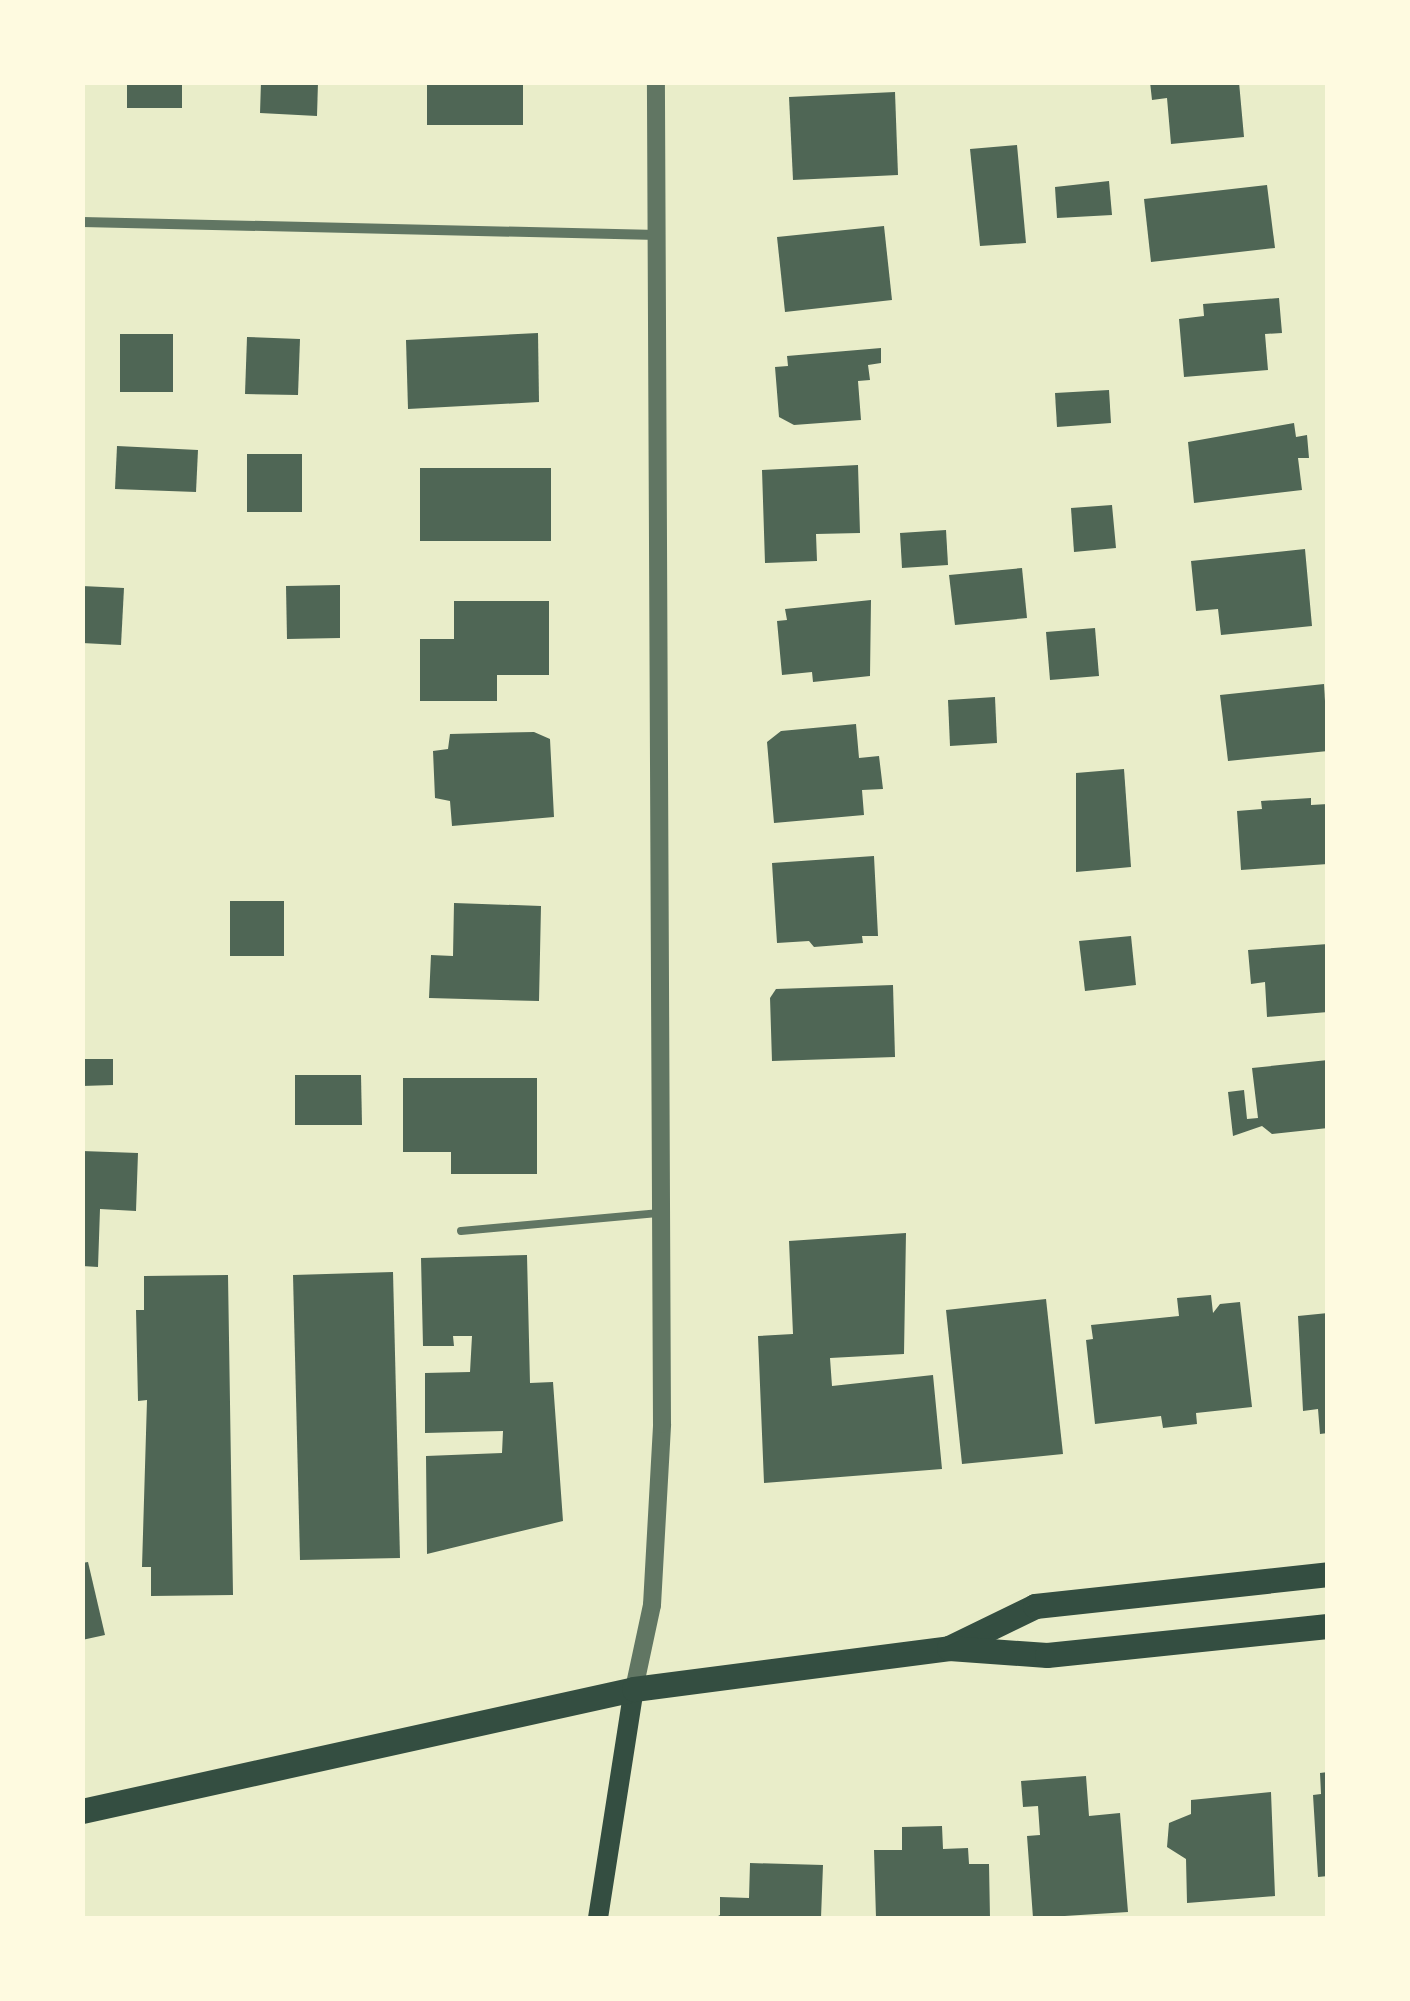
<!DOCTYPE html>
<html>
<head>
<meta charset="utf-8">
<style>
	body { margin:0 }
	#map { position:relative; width:1410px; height:2001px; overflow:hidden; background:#e9edc9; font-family:"Nunito Sans",sans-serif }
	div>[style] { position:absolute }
	.building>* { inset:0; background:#4f6655 }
	.service>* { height:8px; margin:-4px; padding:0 4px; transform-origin:4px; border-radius:4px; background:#617663 }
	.minor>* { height:10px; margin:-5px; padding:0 5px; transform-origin:5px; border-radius:5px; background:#617663 }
	.tertiary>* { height:18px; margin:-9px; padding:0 9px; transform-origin:9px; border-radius:9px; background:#617663 }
	.secondary>* { height:20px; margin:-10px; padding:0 10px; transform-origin:10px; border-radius:10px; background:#344e41 }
	.primary>* { height:25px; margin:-12.5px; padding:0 12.5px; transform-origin:12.5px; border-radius:12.5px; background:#344e41 }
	span { translate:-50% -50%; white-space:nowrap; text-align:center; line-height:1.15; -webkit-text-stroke:10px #fefae0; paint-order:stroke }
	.frame { position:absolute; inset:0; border:85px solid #fefae0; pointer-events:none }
</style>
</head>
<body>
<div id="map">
	<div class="building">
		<div style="clip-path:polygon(127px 82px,182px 82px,182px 108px,127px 108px)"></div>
		<div style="clip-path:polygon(261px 82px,318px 82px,317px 116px,260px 113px)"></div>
		<div style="clip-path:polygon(427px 82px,523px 82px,523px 125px,427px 125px)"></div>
		<div style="clip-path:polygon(1150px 82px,1239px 82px,1244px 137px,1171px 144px,1167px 98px,1152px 100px)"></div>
		<div style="clip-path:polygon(895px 92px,898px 175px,793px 180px,789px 97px)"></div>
		<div style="clip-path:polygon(1017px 145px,1026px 243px,980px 246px,970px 149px)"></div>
		<div style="clip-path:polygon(1109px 181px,1112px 215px,1057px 218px,1055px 187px)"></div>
		<div style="clip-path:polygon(1267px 185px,1275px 248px,1151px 262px,1144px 199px)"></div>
		<div style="clip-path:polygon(884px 226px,892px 300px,785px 312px,777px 237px)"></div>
		<div style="clip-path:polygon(1279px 298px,1282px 333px,1265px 334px,1268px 370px,1184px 377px,1179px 319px,1204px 316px,1203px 304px)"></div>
		<div style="clip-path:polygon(538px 333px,539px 402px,408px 409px,406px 340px)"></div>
		<div style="clip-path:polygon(120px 334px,173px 334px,173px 392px,120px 392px)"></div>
		<div style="clip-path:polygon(247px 337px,300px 339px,298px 395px,245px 394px)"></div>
		<div style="clip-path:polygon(881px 348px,881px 363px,868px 365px,870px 380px,858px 381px,861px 420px,794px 425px,779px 417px,775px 367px,788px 366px,787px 356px)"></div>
		<div style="clip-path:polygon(1109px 390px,1111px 423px,1057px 427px,1055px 393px)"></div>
		<div style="clip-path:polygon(1294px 423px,1296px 437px,1307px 435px,1309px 458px,1298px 458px,1302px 490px,1194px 503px,1188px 442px)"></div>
		<div style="clip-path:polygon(117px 446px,198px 450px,196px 492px,115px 489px)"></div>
		<div style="clip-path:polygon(247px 454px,302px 454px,302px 512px,247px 512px)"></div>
		<div style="clip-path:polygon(858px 465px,860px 533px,816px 534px,817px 561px,765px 563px,762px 470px)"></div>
		<div style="clip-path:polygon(420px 468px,551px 468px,551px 541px,420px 541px)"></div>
		<div style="clip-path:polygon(1112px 505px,1116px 548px,1074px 552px,1071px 508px)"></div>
		<div style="clip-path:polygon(946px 530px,948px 565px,902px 568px,900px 533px)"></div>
		<div style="clip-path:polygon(1305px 549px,1312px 626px,1221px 635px,1218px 609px,1196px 611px,1191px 561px)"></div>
		<div style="clip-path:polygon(1022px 568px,1027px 618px,955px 625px,949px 575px)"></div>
		<div style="clip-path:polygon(340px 585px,340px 638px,287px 639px,286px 586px)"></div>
		<div style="clip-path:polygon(82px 586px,124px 588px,121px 645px,82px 643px)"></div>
		<div style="clip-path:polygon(871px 600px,870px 676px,813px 682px,812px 672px,782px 675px,777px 621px,787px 620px,785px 609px)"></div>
		<div style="clip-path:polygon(454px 601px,549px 601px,549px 675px,497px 675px,497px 701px,420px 701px,420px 639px,454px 639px)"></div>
		<div style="clip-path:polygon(1095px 628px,1099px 676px,1050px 680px,1046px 632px)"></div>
		<div style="clip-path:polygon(1324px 684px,1328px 751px,1228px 761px,1220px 695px)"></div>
		<div style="clip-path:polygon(995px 697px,997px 743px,950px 746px,948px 700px)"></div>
		<div style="clip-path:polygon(856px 724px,859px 758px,879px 756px,883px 789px,862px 790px,864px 815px,774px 823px,767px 742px,781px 731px)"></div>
		<div style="clip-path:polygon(534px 732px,550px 739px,554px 817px,452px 826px,450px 801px,435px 798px,433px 751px,448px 749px,450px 734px)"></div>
		<div style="clip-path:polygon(1124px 769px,1131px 867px,1076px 872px,1076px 773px)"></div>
		<div style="clip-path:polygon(1311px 798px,1311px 805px,1328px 804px,1328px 864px,1241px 870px,1237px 811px,1262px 809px,1261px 801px)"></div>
		<div style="clip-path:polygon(874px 856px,878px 936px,862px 936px,863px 943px,814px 947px,809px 941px,777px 943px,772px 863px)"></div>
		<div style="clip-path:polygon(230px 901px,284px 901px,284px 956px,230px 956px)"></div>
		<div style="clip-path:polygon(454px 903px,541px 906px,539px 1001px,429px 998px,431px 955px,453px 956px)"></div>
		<div style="clip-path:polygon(1131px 936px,1136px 985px,1085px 991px,1079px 941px)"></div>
		<div style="clip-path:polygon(1328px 944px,1328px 1012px,1267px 1017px,1265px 982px,1251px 984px,1248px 950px)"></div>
		<div style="clip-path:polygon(893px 985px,895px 1057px,772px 1061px,770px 998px,776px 989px)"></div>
		<div style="clip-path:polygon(82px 1059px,113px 1059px,113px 1085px,82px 1086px)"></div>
		<div style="clip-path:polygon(1328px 1060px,1328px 1128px,1272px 1134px,1262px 1126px,1233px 1136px,1228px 1092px,1244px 1090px,1247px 1119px,1258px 1118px,1252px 1068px)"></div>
		<div style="clip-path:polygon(295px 1075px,361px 1075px,362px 1125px,295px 1125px)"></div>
		<div style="clip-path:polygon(403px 1078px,537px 1078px,537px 1174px,451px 1174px,451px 1152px,403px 1152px)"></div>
		<div style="clip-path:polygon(82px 1151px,138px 1153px,136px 1211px,100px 1209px,98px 1267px,82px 1266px)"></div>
		<div style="clip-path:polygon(906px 1233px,904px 1354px,830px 1358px,832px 1386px,933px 1375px,942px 1469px,764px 1483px,758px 1336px,793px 1334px,789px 1241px)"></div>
		<div style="clip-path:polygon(527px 1255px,530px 1383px,553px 1382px,563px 1521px,427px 1554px,426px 1456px,502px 1453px,503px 1431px,425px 1433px,425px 1373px,470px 1372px,472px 1336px,453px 1336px,454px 1346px,423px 1346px,421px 1258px)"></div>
		<div style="clip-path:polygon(393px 1272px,400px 1558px,300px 1560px,293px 1275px)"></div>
		<div style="clip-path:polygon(228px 1275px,233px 1595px,151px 1596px,151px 1567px,142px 1567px,147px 1400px,138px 1401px,136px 1310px,144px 1310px,144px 1276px)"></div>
		<div style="clip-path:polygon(1211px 1295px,1213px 1313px,1220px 1304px,1240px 1302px,1252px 1407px,1196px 1413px,1197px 1424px,1163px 1428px,1161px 1416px,1095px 1424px,1086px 1340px,1093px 1339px,1091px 1325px,1179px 1316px,1177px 1298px)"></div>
		<div style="clip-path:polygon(1046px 1299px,1063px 1454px,962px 1464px,946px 1310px)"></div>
		<div style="clip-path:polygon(1328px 1313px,1328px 1433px,1320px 1434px,1318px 1409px,1303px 1411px,1298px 1316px)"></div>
		<div style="clip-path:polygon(88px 1562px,105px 1635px,82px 1640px,82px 1563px)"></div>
		<div style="clip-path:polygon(1328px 1772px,1328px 1876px,1318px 1877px,1313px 1795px,1321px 1794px,1320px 1773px)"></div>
		<div style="clip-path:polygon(1086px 1776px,1089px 1816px,1120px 1813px,1128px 1912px,1033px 1918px,1027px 1836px,1040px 1835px,1038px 1806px,1023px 1807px,1021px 1781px)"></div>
		<div style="clip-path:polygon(1271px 1792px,1275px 1896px,1187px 1903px,1186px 1859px,1167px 1847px,1169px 1823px,1191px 1814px,1191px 1800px)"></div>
		<div style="clip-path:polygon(942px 1826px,943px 1849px,968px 1848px,969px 1864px,989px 1864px,990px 1918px,876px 1918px,874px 1850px,902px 1850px,902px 1827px)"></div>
		<div style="clip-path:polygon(750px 1863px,823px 1865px,821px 1918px,714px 1918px,720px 1915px,720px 1897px,749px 1898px)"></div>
	</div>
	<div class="service">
		<div style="left:461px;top:1231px;width:200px;rotate:-5.2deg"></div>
	</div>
	<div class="minor">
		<div style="left:82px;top:222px;width:576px;rotate:1.29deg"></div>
	</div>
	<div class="tertiary">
		<div style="left:634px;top:1689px;width:86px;rotate:-77.9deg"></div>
		<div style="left:652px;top:1605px;width:181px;rotate:-86.8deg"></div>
		<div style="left:662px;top:1424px;width:1342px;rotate:-90.26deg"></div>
	</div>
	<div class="secondary">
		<div style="left:598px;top:1918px;width:232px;rotate:-81.1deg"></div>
	</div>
	<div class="primary">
		<div style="left:949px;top:1648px;width:96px;rotate:-26deg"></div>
		<div style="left:1035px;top:1606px;width:295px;rotate:-6.2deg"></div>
		<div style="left:82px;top:1811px;width:565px;rotate:-12.46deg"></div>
		<div style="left:634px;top:1689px;width:318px;rotate:-7.4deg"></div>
		<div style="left:949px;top:1648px;width:98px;rotate:4.1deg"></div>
		<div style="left:1047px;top:1655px;width:282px;rotate:-5.9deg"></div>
	</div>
	<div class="frame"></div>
</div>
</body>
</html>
